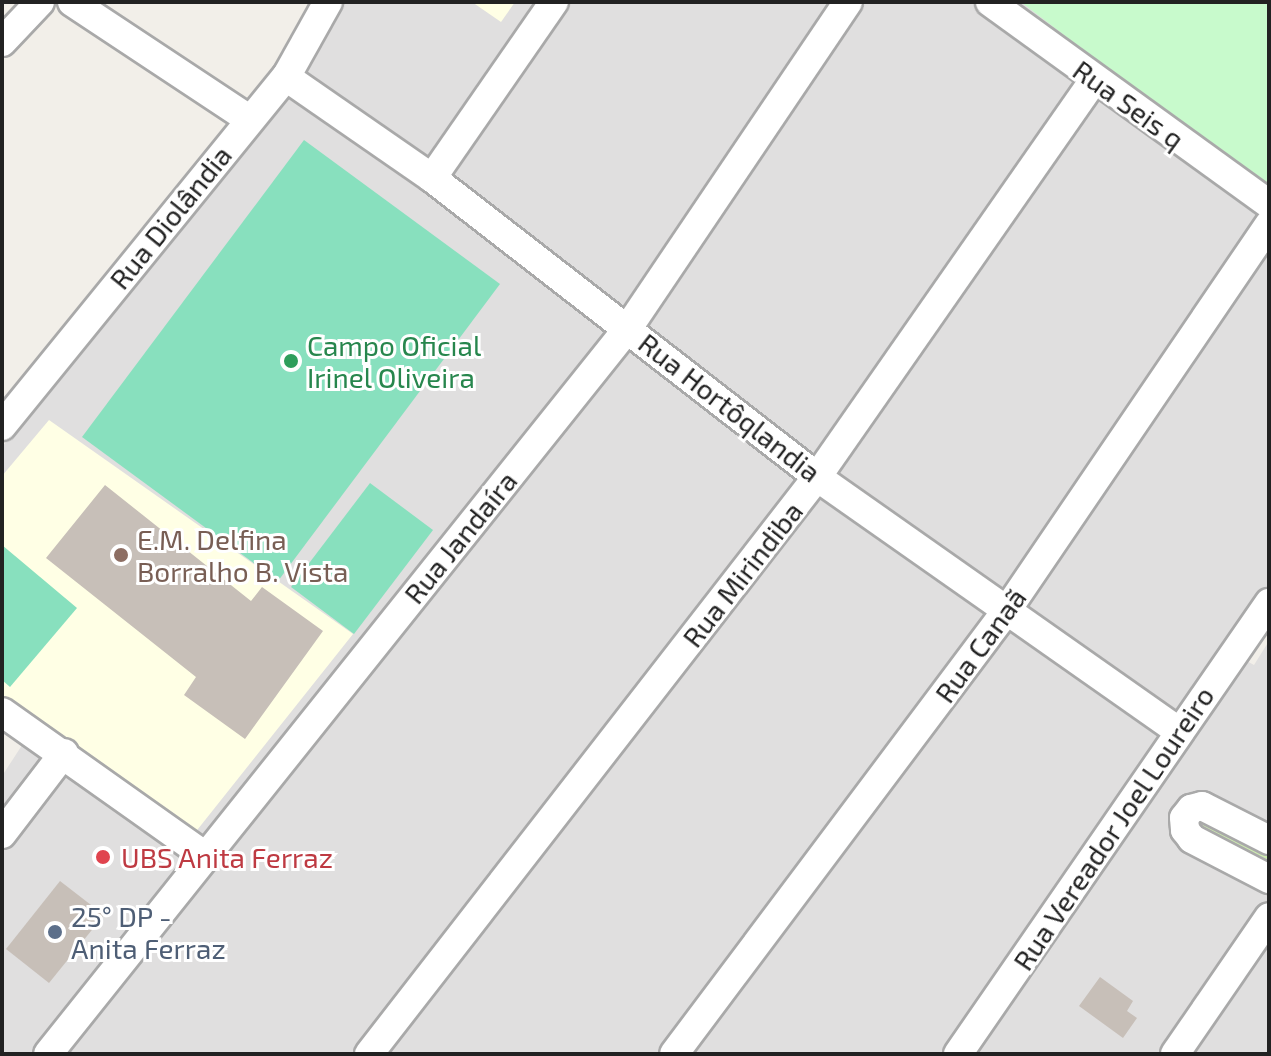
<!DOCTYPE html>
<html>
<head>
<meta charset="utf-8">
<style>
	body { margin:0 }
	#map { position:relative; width:1271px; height:1056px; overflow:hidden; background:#f2efe9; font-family:"Exo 2",sans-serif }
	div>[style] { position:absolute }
	.residential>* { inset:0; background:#e0dfdf }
	.education>* { inset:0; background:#ffffe5 }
	.grass>* { inset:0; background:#cdebb0 }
	.park>* { inset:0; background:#c8facc }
	.pitch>* { inset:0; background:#88e0be }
	.building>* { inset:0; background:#c7bfb8 }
	.roads { filter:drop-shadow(2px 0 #a9a9a9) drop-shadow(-2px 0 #a9a9a9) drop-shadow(0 2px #a9a9a9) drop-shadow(0 -2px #a9a9a9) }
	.street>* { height:28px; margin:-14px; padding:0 14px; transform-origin:14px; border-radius:14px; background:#fff }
	.dots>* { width:22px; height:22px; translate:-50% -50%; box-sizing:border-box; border:4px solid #fff; border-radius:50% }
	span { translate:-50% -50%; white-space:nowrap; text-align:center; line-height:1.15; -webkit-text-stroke:6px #fff; paint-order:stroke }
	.street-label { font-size:28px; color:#222 }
	.leisure-label { font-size:28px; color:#27864d }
	.left { translate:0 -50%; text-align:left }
	.education-label { font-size:28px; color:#785e54 }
	.health-label { font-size:28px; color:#be3a42 }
	.service-label { font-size:28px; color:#4e5e75 }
	.frame { position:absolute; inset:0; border:4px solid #222; pointer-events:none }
</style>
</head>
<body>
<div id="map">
	<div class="residential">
		<div style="clip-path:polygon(339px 2px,1269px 2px,1269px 622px,1243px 659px,1254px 665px,1269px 641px,1269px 1054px,2px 1054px,2px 776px,30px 733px,2px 713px,2px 447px,293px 86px)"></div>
	</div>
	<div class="education">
		<div style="clip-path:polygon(472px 2px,515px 2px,501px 22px)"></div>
		<div style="clip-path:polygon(49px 420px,353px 634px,194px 834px,2px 695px,2px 476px)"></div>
	</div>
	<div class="grass">
		<div style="clip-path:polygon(1205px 820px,1269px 851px,1269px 860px,1201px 829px)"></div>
	</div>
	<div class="park">
		<div style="clip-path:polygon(1021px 2px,1269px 2px,1269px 182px,1254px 181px)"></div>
	</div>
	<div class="pitch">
		<div style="clip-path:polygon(304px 140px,500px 284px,278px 581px,82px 437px)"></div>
		<div style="clip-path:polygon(370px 483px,433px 530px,354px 634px,291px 587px)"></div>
		<div style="clip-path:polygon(2px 545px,77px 608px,10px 687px,2px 680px)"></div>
	</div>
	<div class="building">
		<div style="clip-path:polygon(105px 485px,251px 601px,262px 587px,323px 631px,245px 739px,184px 695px,196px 677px,46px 558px)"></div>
		<div style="clip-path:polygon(60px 881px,104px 915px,49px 983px,6px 949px)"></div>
		<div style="clip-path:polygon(1100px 977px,1133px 1001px,1127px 1011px,1137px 1018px,1123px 1038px,1079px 1006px)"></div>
	</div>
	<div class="roads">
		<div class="street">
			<div style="left:72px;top:2px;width:212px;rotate:33.5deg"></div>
			<div style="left:990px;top:2px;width:344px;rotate:35.9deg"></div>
			<div style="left:2px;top:42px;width:55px;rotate:-46.5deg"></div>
			<div style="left:286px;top:77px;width:178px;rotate:34.7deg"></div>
			<div style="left:432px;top:178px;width:487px;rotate:37.8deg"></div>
			<div style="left:817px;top:477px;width:441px;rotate:35.1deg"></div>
			<div style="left:432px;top:178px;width:214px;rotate:-55.3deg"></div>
			<div style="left:2px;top:426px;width:450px;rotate:-50.9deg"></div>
			<div style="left:286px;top:77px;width:86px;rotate:-60.8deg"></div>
			<div style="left:2px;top:712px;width:247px;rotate:35.3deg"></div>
			<div style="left:2px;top:834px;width:102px;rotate:-52.6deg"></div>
			<div style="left:1269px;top:840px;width:75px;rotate:-153.1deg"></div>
			<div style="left:1202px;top:806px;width:11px;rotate:165deg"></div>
			<div style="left:1191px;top:809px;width:11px;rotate:128deg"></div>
			<div style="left:1184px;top:818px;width:12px;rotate:85deg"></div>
			<div style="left:1185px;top:830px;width:11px;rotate:52deg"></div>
			<div style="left:1192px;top:839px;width:87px;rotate:27.5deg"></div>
			<div style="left:48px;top:1054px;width:929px;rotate:-51.38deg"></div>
			<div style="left:628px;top:328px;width:393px;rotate:-56deg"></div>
			<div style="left:369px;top:1054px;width:731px;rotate:-52.17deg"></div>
			<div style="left:817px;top:477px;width:484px;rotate:-55.1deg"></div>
			<div style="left:674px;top:1054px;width:555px;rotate:-53.13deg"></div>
			<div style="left:1007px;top:610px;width:466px;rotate:-55.8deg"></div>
			<div style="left:958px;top:1054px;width:548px;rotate:-55.41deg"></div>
			<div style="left:1175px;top:1054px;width:166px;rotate:-55.5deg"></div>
		</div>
	</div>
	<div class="dots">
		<div style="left:291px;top:361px;background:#2e9e5b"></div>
		<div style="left:121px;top:555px;background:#8d6e63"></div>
		<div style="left:103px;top:857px;background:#e0444e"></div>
		<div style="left:55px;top:932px;background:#5c6f8a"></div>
	</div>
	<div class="street-label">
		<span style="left:1129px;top:104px;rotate:36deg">Rua Seis q</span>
		<span style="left:170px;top:217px;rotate:-51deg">Rua Diolândia</span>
		<span style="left:730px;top:407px;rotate:38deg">Rua Hortôqlandia</span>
		<span style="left:460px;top:537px;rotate:-51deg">Rua Jandaíra</span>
		<span style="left:742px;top:574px;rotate:-52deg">Rua Mirindiba</span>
		<span style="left:980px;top:645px;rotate:-54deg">Rua Canaã</span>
		<span style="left:1113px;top:828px;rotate:-56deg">Rua Vereador Joel Loureiro</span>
	</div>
	<div class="leisure-label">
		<span class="left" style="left:307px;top:361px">Campo Oficial<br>Irinel Oliveira</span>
	</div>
	<div class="education-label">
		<span class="left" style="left:137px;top:555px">E.M. Delfina<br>Borralho B. Vista</span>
	</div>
	<div class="health-label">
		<span class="left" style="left:121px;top:857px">UBS Anita Ferraz</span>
	</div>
	<div class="service-label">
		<span class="left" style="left:71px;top:932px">25° DP -<br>Anita Ferraz</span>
	</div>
	<div class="frame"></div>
</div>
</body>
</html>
